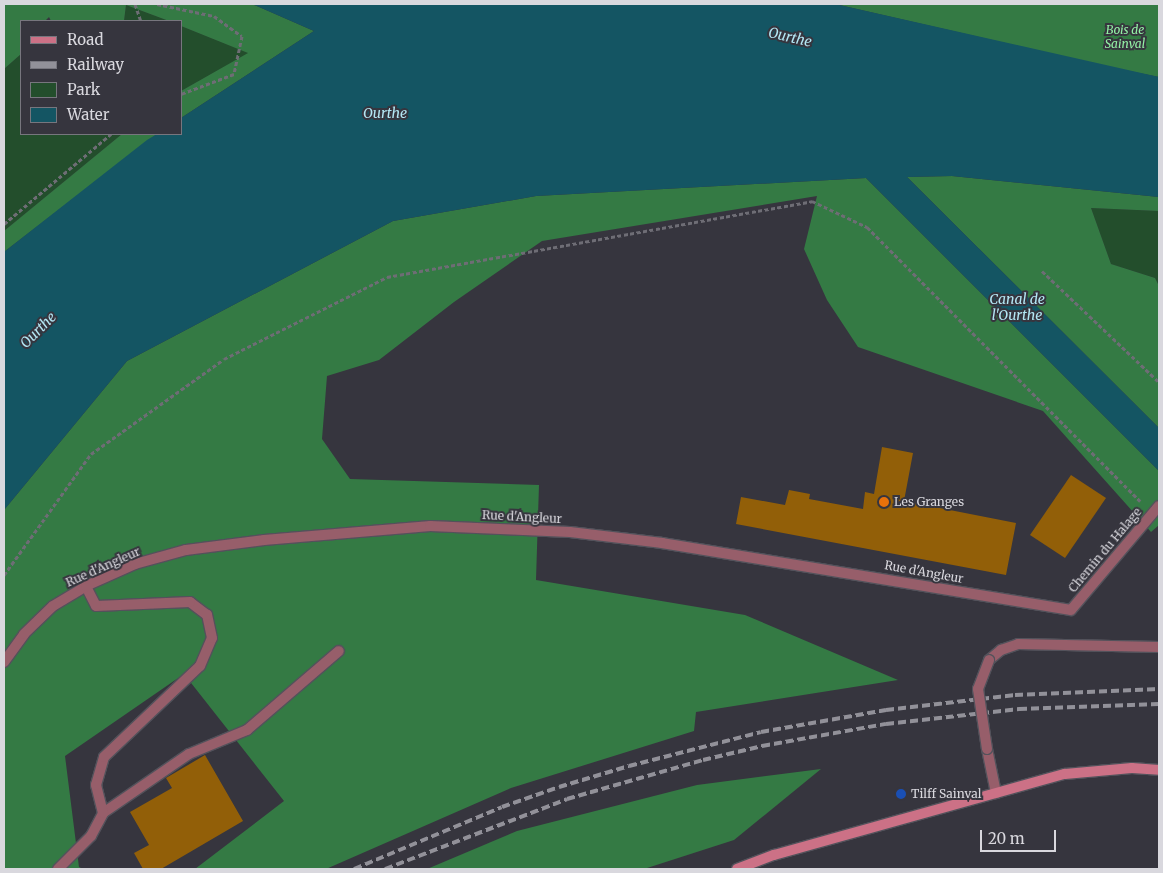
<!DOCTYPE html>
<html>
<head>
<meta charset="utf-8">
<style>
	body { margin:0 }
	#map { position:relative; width:1163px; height:873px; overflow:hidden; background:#36353e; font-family:Merriweather,serif }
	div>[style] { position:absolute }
	.green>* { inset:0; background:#234e2c }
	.forest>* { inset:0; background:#347a44 }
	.water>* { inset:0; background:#145563 }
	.building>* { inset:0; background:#925f08 }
	.path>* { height:3px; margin-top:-1.5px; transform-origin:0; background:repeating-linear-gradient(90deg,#6e6d75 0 4px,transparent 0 6.5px) }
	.roads { filter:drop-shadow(1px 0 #53525b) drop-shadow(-1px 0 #53525b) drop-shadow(0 1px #53525b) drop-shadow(0 -1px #53525b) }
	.service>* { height:10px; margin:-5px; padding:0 5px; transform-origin:5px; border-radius:5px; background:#975e6a }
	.minor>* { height:10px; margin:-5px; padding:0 5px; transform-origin:5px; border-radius:5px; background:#975e6a }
	.secondary>* { height:10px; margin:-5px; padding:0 5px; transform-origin:5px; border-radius:5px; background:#cc7186 }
	.rail>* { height:4px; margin-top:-2px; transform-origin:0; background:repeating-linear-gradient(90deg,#929199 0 8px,transparent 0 12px) }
	.bridges { filter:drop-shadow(1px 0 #53525b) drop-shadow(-1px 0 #53525b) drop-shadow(0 1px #53525b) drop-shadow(0 -1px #53525b) }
	.minor-bridge>* { height:10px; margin:-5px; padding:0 5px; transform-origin:5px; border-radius:5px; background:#975e6a }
	.dots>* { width:14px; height:14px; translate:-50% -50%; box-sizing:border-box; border:2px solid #36353e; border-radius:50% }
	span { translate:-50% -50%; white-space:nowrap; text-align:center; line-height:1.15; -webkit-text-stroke:4px #36353e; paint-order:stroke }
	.park-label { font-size:12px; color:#93f2a5; font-style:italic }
	.poi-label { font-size:12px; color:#d9d8de }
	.left { translate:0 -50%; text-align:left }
	.street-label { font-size:12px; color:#d9d8de }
	.water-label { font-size:14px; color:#b3e7f4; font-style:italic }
	.frame { position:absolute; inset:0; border:5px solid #d9d8de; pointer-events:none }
	.legend { position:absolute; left:20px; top:20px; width:162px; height:115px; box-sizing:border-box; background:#36353e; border:1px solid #77767e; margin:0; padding:6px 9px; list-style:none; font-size:15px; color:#d9d8de }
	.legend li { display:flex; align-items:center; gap:10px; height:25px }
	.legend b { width:25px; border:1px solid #77767e }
	.scale { position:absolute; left:980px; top:830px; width:76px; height:22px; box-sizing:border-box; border:2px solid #d9d8de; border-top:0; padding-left:6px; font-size:15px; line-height:18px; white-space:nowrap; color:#d9d8de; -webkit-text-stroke:4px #36353e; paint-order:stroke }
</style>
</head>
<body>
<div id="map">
	<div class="green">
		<div style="clip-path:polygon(126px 5px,169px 21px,124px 21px)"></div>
		<div style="clip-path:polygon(181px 26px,249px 53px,181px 91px)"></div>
		<div style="clip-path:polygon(21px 54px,21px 134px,122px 134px,4px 231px,4px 69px)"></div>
		<div style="clip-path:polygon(1091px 208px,1159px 211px,1159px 286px,1155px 278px,1111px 264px)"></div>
	</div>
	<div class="forest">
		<div style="clip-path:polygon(4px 4px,252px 4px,314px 31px,181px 118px,181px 91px,248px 53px,181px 26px,181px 21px,169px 21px,126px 5px,124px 21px,51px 21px,49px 17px,45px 21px,21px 21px,21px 54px,4px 69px)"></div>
		<div style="clip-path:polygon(835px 4px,1159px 4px,1159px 77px,1119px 69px)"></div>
		<div style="clip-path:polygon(122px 134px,157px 134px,4px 252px,4px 231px)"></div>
		<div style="clip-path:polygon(952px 176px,1159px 197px,1159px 211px,1091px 208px,1111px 264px,1155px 278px,1159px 286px,1159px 428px,907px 177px)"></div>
		<div style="clip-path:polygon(866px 178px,1159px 471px,1159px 525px,1151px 532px,1043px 411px,858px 347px,827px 300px,804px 249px,817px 196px,542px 241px,454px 302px,379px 360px,327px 376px,322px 439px,350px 479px,539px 485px,536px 580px,745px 615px,898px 680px,696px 712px,694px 731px,511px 788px,326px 869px,195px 869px,284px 801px,184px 674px,65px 756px,79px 867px,83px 869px,4px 869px,4px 510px,127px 361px,393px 221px,536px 196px)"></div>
		<div style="clip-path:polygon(821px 769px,734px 840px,644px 869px,427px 869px,517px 831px,697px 785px)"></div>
	</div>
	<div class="water">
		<div style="clip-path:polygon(252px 4px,835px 4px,1159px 77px,1159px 197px,952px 176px,907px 177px,1159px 428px,1159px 471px,866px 178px,536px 196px,393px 221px,127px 361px,4px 510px,4px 252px,147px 140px,157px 134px,181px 134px,181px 118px,314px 31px)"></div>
	</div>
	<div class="building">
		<div style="clip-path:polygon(882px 447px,913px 453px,904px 501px,1016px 523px,1006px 575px,736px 524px,741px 497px,785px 505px,789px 490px,810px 494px,809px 499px,863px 509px,865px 492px,874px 494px)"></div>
		<div style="clip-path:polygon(1071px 475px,1106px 498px,1065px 558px,1030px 535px)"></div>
		<div style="clip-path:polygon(205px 755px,243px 821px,161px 869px,143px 869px,134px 853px,149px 845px,130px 812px,172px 788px,166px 778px)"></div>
	</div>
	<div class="path">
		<div style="left:135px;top:4px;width:18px;rotate:71deg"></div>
		<div style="left:157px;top:4px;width:58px;rotate:11.9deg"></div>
		<div style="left:214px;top:16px;width:34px;rotate:36deg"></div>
		<div style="left:242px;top:36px;width:39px;rotate:102deg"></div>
		<div style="left:234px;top:74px;width:57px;rotate:159.3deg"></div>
		<div style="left:4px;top:224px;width:140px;rotate:-40.1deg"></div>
		<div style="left:1042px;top:271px;width:161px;rotate:43.5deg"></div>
		<div style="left:4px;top:575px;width:149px;rotate:-54.3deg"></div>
		<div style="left:91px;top:454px;width:163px;rotate:-35.5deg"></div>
		<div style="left:224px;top:359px;width:182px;rotate:-26.7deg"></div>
		<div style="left:387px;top:277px;width:432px;rotate:-10.1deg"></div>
		<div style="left:812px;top:201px;width:61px;rotate:25.3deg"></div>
		<div style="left:867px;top:227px;width:387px;rotate:45.1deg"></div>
	</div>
	<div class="roads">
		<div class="service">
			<div style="left:103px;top:813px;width:104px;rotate:-34.5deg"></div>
			<div style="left:189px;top:754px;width:63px;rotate:-22.5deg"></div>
			<div style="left:247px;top:730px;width:121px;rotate:-40.7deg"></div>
			<div style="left:58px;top:869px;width:47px;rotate:-45deg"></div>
			<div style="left:91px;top:836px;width:26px;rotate:-62deg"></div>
			<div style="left:103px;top:813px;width:29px;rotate:-104deg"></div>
			<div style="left:96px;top:785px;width:29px;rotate:-74deg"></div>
			<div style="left:104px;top:757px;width:132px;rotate:-43.5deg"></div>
			<div style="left:200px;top:666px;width:30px;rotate:-67deg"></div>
			<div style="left:212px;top:638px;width:24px;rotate:-102deg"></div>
			<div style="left:207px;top:615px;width:21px;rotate:-143deg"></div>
			<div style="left:190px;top:602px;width:94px;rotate:177.6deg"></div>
			<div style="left:96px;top:606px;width:22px;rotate:-117deg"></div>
		</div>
		<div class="minor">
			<div style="left:989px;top:660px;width:16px;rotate:-40deg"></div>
			<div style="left:1001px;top:650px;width:18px;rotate:-19deg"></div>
			<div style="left:1018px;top:644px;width:141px;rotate:1.2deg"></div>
			<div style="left:4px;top:662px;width:34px;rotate:-54deg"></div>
			<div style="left:24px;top:634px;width:40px;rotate:-44deg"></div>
			<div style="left:53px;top:606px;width:39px;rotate:-31deg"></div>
			<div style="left:86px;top:586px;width:54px;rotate:-24.2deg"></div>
			<div style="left:135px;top:564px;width:53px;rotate:-15.4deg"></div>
			<div style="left:186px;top:550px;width:79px;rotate:-7.3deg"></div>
			<div style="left:264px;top:540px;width:167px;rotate:-4.8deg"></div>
			<div style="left:430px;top:526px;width:140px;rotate:2.5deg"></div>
			<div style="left:570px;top:532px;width:93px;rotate:6.8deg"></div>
			<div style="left:662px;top:543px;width:414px;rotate:9.3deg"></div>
			<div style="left:1071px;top:610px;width:136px;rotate:-49.8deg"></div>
			<div style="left:987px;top:749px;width:45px;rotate:78.4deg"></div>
		</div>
		<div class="secondary">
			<div style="left:737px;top:869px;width:40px;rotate:-21deg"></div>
			<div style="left:774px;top:855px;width:302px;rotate:-15.6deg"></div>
			<div style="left:1065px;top:774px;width:67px;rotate:-5.1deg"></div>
			<div style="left:1132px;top:768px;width:27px;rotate:4deg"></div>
		</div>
	</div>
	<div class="rail">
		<div style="left:354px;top:869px;width:160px;rotate:-22.7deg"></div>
		<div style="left:502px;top:807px;width:60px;rotate:-19.3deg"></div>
		<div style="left:559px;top:787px;width:73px;rotate:-16.7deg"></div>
		<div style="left:629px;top:766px;width:136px;rotate:-14.4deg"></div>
		<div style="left:761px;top:732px;width:127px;rotate:-10deg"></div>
		<div style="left:886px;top:710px;width:130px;rotate:-6.6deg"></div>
		<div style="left:1015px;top:695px;width:144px;rotate:-2.4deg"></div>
		<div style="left:385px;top:869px;width:195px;rotate:-21deg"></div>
		<div style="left:567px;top:799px;width:141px;rotate:-16deg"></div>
		<div style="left:703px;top:760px;width:61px;rotate:-13.3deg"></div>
		<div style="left:762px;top:746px;width:126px;rotate:-10.1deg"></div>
		<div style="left:886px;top:724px;width:134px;rotate:-6.4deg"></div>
		<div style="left:1019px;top:709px;width:140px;rotate:-2deg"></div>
	</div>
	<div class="bridges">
		<div class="minor-bridge">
			<div style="left:987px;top:749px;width:61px;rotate:-98.5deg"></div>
			<div style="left:978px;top:689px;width:31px;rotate:-69deg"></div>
		</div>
	</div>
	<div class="dots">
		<div style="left:884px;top:502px;background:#e8710a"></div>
		<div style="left:901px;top:794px;background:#1a4fb4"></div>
	</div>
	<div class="park-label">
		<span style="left:1125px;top:37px">Bois de<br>Sainval</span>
	</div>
	<div class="poi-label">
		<span class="left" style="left:894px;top:502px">Les Granges</span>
		<span class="left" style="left:911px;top:794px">Tilff Sainval</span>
	</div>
	<div class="street-label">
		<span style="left:522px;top:517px;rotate:3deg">Rue d'Angleur</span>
		<span style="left:1105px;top:550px;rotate:-50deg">Chemin du Halage</span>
		<span style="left:103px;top:567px;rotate:-24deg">Rue d'Angleur</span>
		<span style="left:924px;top:572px;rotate:10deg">Rue d'Angleur</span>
	</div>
	<div class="water-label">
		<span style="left:790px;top:37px;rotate:13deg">Ourthe</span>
		<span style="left:385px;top:113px">Ourthe</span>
		<span style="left:1017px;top:307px">Canal de<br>l'Ourthe</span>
		<span style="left:38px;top:330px;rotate:-45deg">Ourthe</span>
	</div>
	<div class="frame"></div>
	<ul class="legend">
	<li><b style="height:6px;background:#cc7186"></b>Road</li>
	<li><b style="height:6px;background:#929199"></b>Railway</li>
	<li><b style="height:14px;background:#234e2c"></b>Park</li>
	<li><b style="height:14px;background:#145563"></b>Water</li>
	</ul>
	<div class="scale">20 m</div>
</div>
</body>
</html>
